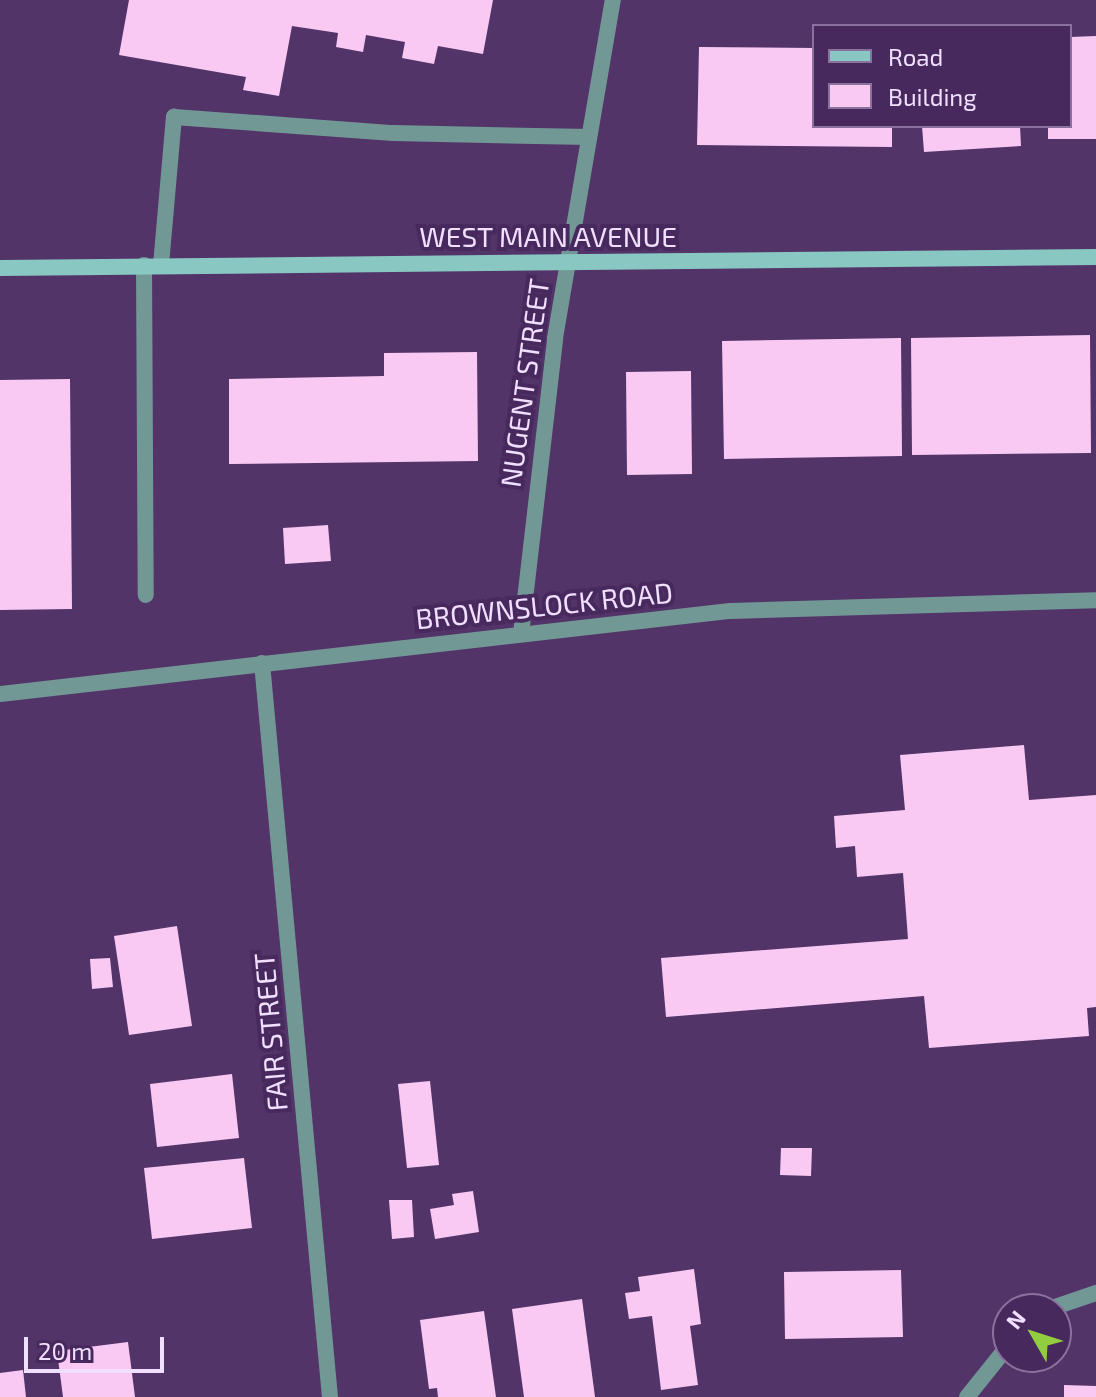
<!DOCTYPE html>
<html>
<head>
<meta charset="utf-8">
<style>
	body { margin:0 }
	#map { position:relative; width:1096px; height:1397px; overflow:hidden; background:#523469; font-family:"Exo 2",sans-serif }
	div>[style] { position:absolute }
	.building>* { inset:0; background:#f9c9f4 }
	.lane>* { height:16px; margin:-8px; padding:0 8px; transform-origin:8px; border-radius:8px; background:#729895 }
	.street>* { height:16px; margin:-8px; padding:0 8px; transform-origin:8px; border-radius:8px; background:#729895 }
	.secondary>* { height:16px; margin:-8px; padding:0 8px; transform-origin:8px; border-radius:8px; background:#89c7c2 }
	span { translate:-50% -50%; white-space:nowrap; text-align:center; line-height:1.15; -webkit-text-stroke:8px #48295d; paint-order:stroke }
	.street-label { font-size:28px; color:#f0dfff }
	.legend { position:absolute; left:812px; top:24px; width:260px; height:104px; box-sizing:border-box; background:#48295d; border:2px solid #8b729e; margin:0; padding:10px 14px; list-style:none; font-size:24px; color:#f0dfff }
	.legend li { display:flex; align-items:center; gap:16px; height:40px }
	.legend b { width:40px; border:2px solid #8b729e }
	.north { position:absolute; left:992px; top:1293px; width:80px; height:80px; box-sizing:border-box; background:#48295d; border:2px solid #8b729e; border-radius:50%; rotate:309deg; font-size:22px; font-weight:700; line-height:32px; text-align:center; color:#f0dfff }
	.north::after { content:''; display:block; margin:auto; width:28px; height:36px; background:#92cd3f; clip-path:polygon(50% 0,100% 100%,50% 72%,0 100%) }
	.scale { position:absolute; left:24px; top:1337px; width:140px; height:36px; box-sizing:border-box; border:4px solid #f0dfff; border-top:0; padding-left:10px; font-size:24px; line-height:28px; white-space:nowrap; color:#f0dfff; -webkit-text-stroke:6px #48295d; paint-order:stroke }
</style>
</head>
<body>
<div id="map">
	<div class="building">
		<div style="clip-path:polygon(129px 0,493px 0,483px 54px,438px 46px,434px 64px,402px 58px,405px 42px,366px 35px,363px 52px,336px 47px,338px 33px,292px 26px,279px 96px,243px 90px,246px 77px,119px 55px)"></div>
		<div style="clip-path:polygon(1096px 36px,1096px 139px,1048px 139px,1048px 126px,1070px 126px,1070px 37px)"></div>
		<div style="clip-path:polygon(699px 47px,814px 48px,814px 126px,892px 126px,892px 147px,697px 145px)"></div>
		<div style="clip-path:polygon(922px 126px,1020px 126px,1021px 146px,924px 152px)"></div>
		<div style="clip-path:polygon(1090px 335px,1091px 453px,912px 455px,911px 338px)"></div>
		<div style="clip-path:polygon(901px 338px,902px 456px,724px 459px,722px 341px)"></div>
		<div style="clip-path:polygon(477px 352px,478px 461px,229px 464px,229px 379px,384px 376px,384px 353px)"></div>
		<div style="clip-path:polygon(691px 371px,692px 474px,627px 475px,626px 372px)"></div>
		<div style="clip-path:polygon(70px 379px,72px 609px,0 610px,0 380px)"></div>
		<div style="clip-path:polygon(328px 525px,331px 561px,285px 564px,283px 528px)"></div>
		<div style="clip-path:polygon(1024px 745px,1029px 800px,1096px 795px,1096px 1007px,1087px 1008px,1089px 1036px,929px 1048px,924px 996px,666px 1017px,661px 958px,908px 939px,903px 873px,857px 877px,855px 846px,836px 848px,834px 816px,905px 810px,900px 755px)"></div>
		<div style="clip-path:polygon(177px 926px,192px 1026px,129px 1035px,114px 936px)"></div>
		<div style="clip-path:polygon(110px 958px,113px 987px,92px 989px,90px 959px)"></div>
		<div style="clip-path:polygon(232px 1074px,239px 1138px,157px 1147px,150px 1084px)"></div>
		<div style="clip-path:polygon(430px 1081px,439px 1165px,407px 1168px,398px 1084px)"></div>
		<div style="clip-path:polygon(781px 1148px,812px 1148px,811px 1176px,780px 1175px)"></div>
		<div style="clip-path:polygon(244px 1158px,252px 1228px,152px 1239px,144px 1168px)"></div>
		<div style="clip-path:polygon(473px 1191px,479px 1232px,435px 1239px,430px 1209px,454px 1205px,452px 1194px)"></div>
		<div style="clip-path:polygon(389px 1200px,412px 1200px,414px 1237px,392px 1239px)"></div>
		<div style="clip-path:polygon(694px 1269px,701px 1324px,690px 1326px,698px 1385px,661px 1390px,652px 1316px,629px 1319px,625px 1293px,640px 1291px,638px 1277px)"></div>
		<div style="clip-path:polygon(901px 1270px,903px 1337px,785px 1339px,784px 1272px)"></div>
		<div style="clip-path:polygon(582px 1299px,595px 1397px,524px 1397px,512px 1309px)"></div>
		<div style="clip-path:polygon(484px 1311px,496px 1397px,438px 1397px,437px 1388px,429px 1389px,420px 1320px)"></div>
		<div style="clip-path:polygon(128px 1342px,135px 1397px,63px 1397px,57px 1351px)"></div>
		<div style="clip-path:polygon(23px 1370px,26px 1397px,0 1397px,0 1373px)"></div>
		<div style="clip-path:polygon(1064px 1385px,1096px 1386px,1096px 1397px,1064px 1397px)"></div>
	</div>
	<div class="lane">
		<div style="left:144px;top:265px;width:330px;rotate:89.7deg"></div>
		<div style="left:161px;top:265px;width:149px;rotate:-85deg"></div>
		<div style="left:174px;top:117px;width:220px;rotate:4.2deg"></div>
		<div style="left:393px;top:133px;width:196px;rotate:1.2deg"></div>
	</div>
	<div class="street">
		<div style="left:521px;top:634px;width:298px;rotate:-83.4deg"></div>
		<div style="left:555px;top:338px;width:343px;rotate:-80.3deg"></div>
		<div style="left:262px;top:663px;width:737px;rotate:84.71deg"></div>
		<div style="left:0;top:694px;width:735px;rotate:-6.49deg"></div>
		<div style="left:730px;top:611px;width:366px;rotate:-1.7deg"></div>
		<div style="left:1049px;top:1309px;width:50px;rotate:-18.8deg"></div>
		<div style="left:967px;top:1397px;width:65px;rotate:-51.2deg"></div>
	</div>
	<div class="secondary">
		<div style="left:0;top:268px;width:1096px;rotate:-0.58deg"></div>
	</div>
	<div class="street-label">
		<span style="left:548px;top:236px">WEST MAIN AVENUE</span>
		<span style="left:524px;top:383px;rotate:-82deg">NUGENT STREET</span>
		<span style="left:544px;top:605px;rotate:-6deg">BROWNSLOCK ROAD</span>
		<span style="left:270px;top:1032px;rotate:-95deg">FAIR STREET</span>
	</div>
	<ul class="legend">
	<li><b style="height:10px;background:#89c7c2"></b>Road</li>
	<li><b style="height:22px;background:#f9c9f4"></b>Building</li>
	</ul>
	<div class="north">N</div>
	<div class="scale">20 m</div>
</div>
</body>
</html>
